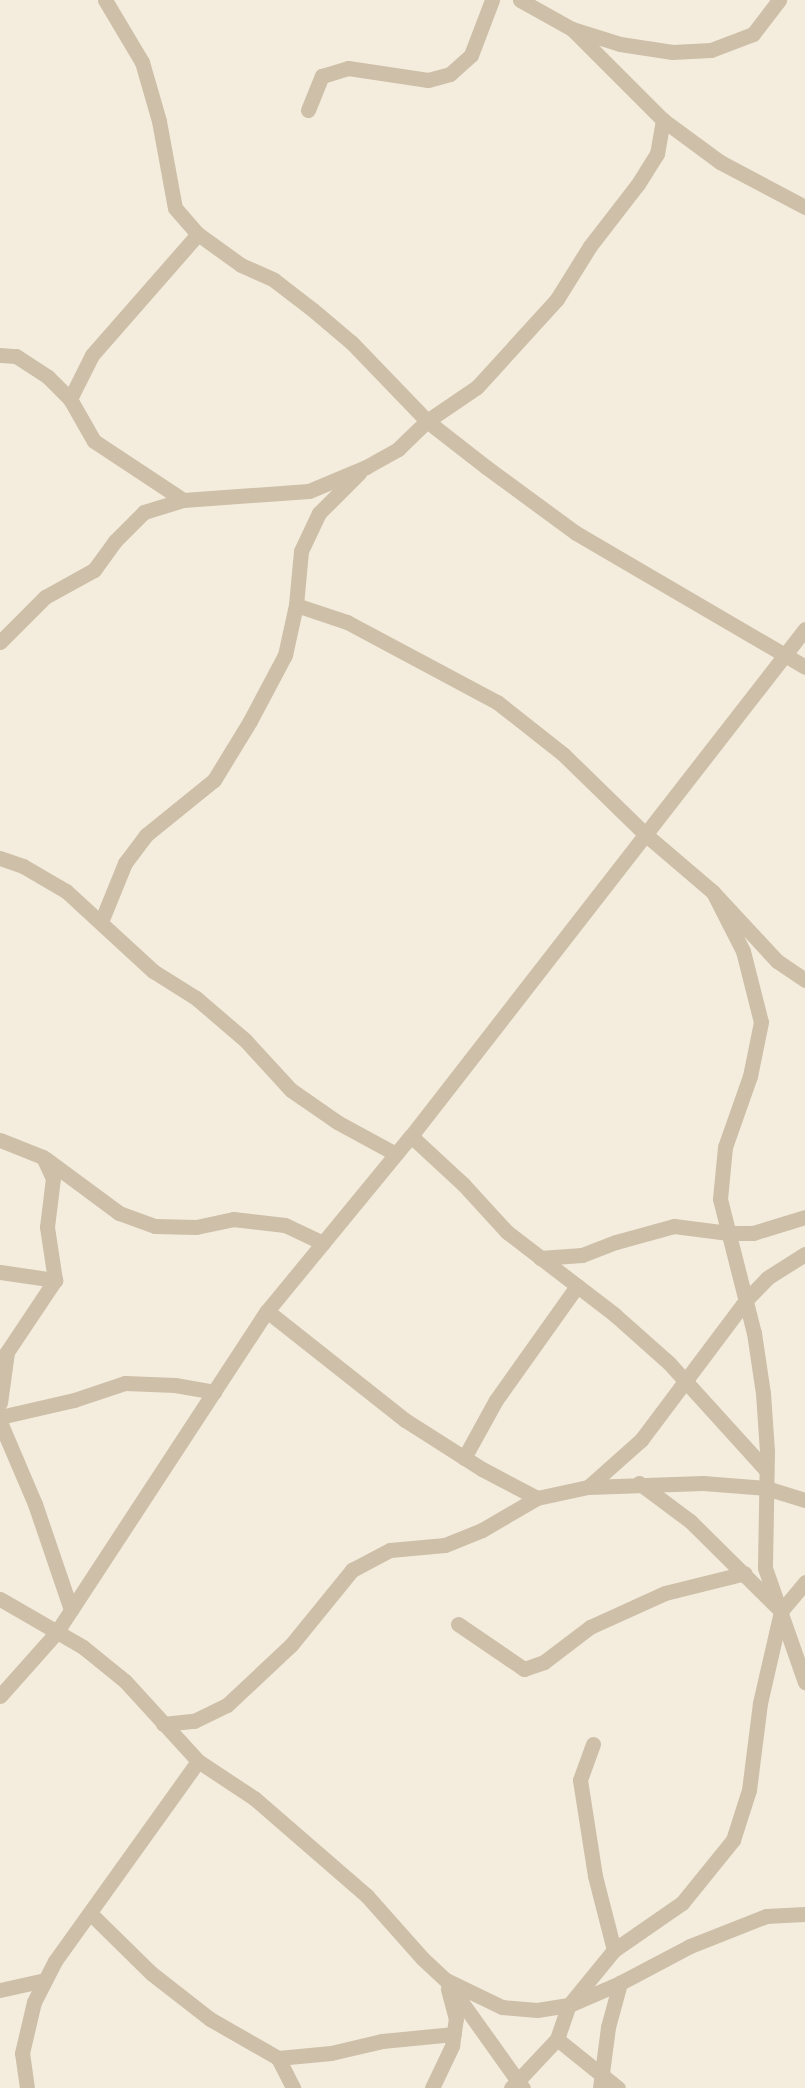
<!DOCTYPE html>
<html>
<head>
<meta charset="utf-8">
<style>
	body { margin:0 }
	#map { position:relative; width:805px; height:2088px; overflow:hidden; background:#f4eddd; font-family:"Titillium Web",sans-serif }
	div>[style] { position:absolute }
	.minor>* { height:15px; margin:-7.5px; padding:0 7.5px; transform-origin:7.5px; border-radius:7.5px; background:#cebfa8 }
	.tertiary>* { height:15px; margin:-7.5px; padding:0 7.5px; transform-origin:7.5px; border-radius:7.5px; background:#cebfa8 }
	span { translate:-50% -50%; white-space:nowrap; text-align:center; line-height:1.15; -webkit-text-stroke:5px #fbf6ea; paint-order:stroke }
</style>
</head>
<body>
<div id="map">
	<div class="minor">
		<div style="left:105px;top:0;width:72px;rotate:59.2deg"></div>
		<div style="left:142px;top:62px;width:61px;rotate:73.9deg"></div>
		<div style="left:159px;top:121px;width:88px;rotate:79.6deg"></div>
		<div style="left:175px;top:208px;width:35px;rotate:49deg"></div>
		<div style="left:198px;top:234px;width:53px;rotate:35.8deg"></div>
		<div style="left:241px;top:265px;width:36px;rotate:24deg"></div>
		<div style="left:274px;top:280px;width:49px;rotate:37.6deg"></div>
		<div style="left:313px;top:310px;width:51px;rotate:40.2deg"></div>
		<div style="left:352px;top:343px;width:108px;rotate:46.1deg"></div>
		<div style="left:427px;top:421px;width:75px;rotate:37.9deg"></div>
		<div style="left:486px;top:467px;width:112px;rotate:36.3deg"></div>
		<div style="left:576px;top:533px;width:265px;rotate:30.3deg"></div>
		<div style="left:572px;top:29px;width:50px;rotate:17.4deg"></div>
		<div style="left:620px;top:44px;width:53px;rotate:8.7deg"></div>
		<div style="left:672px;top:52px;width:39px;rotate:-3deg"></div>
		<div style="left:711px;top:50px;width:45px;rotate:-20.9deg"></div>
		<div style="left:753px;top:34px;width:43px;rotate:-52.6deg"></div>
		<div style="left:308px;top:110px;width:37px;rotate:-68deg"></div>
		<div style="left:322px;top:76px;width:27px;rotate:-17deg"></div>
		<div style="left:348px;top:68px;width:81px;rotate:8.5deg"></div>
		<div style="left:428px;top:80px;width:23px;rotate:-15deg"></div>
		<div style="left:450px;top:74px;width:28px;rotate:-42deg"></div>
		<div style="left:471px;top:55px;width:59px;rotate:-69.1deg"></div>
		<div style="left:0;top:355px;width:16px;rotate:4deg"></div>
		<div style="left:16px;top:356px;width:38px;rotate:33deg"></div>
		<div style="left:48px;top:377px;width:31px;rotate:45deg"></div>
		<div style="left:70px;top:399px;width:48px;rotate:60.3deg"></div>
		<div style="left:94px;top:441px;width:107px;rotate:33.5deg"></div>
		<div style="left:70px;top:399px;width:49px;rotate:-63.4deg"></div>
		<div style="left:92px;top:355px;width:161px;rotate:-48.8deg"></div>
		<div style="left:296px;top:605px;width:54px;rotate:18.4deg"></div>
		<div style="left:347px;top:622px;width:170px;rotate:28.1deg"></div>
		<div style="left:497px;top:702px;width:85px;rotate:38.3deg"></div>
		<div style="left:564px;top:755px;width:113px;rotate:44.3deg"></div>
		<div style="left:645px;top:834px;width:89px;rotate:40.5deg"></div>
		<div style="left:713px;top:892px;width:94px;rotate:47.2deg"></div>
		<div style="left:777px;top:961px;width:34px;rotate:34deg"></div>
		<div style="left:0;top:642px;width:64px;rotate:-45deg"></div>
		<div style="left:45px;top:597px;width:56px;rotate:-28.9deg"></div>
		<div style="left:94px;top:570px;width:36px;rotate:-54deg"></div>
		<div style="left:115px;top:541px;width:41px;rotate:-45deg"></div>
		<div style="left:144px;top:512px;width:41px;rotate:-17.1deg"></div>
		<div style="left:183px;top:500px;width:126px;rotate:-4.1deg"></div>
		<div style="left:309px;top:491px;width:62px;rotate:-22.8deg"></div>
		<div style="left:366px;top:467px;width:37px;rotate:-29deg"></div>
		<div style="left:398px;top:449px;width:40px;rotate:-44deg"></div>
		<div style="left:427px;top:421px;width:60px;rotate:-34.2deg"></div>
		<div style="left:477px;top:387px;width:119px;rotate:-47.7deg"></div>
		<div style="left:557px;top:299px;width:62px;rotate:-58.1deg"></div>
		<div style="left:590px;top:246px;width:78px;rotate:-52.3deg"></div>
		<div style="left:638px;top:184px;width:36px;rotate:-58deg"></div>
		<div style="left:657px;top:154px;width:35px;rotate:-80deg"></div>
		<div style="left:0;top:858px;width:24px;rotate:19deg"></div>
		<div style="left:23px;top:866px;width:50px;rotate:30.2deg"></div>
		<div style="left:66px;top:891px;width:118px;rotate:42.6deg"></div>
		<div style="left:153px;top:971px;width:51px;rotate:32.1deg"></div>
		<div style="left:196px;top:998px;width:65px;rotate:40.6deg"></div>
		<div style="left:245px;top:1040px;width:68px;rotate:47.4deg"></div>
		<div style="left:291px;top:1090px;width:56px;rotate:34.8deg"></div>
		<div style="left:337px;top:1122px;width:67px;rotate:28.5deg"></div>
		<div style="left:713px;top:892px;width:66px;rotate:63deg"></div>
		<div style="left:743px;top:951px;width:73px;rotate:75.8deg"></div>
		<div style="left:761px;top:1022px;width:55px;rotate:101.5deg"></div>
		<div style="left:750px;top:1076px;width:75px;rotate:109.4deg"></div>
		<div style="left:725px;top:1147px;width:52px;rotate:95.5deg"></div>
		<div style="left:720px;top:1199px;width:138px;rotate:75.8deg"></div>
		<div style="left:754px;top:1333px;width:61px;rotate:81.5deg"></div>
		<div style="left:763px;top:1393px;width:58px;rotate:86.1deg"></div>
		<div style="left:767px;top:1451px;width:117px;rotate:91deg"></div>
		<div style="left:765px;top:1568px;width:121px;rotate:70.7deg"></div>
		<div style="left:101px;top:922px;width:64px;rotate:-67.9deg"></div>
		<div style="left:125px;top:863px;width:35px;rotate:-53deg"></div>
		<div style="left:146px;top:835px;width:87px;rotate:-39deg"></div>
		<div style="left:214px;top:780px;width:69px;rotate:-58.6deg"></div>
		<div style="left:250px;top:721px;width:75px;rotate:-62.1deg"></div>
		<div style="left:285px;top:655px;width:51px;rotate:-77.6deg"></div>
		<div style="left:296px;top:605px;width:54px;rotate:-84.7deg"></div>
		<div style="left:301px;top:551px;width:42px;rotate:-64.7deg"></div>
		<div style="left:319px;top:513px;width:57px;rotate:-45deg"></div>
		<div style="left:411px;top:1136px;width:71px;rotate:42.7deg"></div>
		<div style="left:463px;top:1184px;width:65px;rotate:47.5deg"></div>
		<div style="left:507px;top:1232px;width:136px;rotate:37.5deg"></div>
		<div style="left:615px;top:1315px;width:72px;rotate:41.6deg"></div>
		<div style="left:669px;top:1363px;width:144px;rotate:47.8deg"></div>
		<div style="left:0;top:1140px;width:46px;rotate:21.6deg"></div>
		<div style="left:43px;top:1157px;width:23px;rotate:65deg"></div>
		<div style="left:53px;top:1178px;width:49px;rotate:97deg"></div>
		<div style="left:47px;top:1227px;width:54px;rotate:81.4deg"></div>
		<div style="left:55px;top:1280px;width:87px;rotate:123.7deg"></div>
		<div style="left:7px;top:1352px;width:51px;rotate:97.8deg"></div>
		<div style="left:46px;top:1159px;width:91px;rotate:36.5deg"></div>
		<div style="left:119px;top:1213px;width:38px;rotate:20deg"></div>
		<div style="left:155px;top:1226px;width:41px;rotate:1.4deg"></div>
		<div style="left:196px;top:1227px;width:38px;rotate:-12deg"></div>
		<div style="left:233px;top:1219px;width:52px;rotate:6.6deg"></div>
		<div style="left:285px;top:1225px;width:42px;rotate:25.3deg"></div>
		<div style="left:540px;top:1258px;width:42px;rotate:-4.1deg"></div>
		<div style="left:582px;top:1255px;width:36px;rotate:-21deg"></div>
		<div style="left:616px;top:1242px;width:60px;rotate:-15.4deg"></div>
		<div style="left:674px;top:1226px;width:55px;rotate:7.3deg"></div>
		<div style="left:729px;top:1233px;width:24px"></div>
		<div style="left:753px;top:1233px;width:54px;rotate:-17.1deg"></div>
		<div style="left:0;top:1272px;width:56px;rotate:8.3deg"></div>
		<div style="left:267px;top:1311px;width:176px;rotate:38.3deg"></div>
		<div style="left:405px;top:1420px;width:91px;rotate:32.5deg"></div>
		<div style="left:482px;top:1469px;width:62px;rotate:27.8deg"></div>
		<div style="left:0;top:1417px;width:76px;rotate:-12.9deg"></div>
		<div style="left:74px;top:1400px;width:54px;rotate:-18.4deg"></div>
		<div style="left:125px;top:1383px;width:50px;rotate:2.3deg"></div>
		<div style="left:175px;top:1385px;width:40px;rotate:10deg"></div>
		<div style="left:0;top:1422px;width:89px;rotate:66.9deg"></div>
		<div style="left:35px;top:1504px;width:112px;rotate:71.2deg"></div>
		<div style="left:464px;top:1458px;width:66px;rotate:-61.1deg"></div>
		<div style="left:496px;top:1400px;width:140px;rotate:-54.6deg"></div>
		<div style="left:639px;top:1483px;width:64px;rotate:36.7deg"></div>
		<div style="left:690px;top:1521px;width:121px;rotate:44.7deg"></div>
		<div style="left:588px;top:1487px;width:71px;rotate:-41.6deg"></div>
		<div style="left:641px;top:1440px;width:175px;rotate:-53.1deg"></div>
		<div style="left:746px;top:1300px;width:30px;rotate:-46deg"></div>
		<div style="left:767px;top:1278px;width:45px;rotate:-32.3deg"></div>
		<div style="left:0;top:1599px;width:96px;rotate:30deg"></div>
		<div style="left:83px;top:1647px;width:54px;rotate:39deg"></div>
		<div style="left:125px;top:1681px;width:108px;rotate:47.6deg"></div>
		<div style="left:198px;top:1761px;width:67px;rotate:33.5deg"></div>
		<div style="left:254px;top:1798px;width:150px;rotate:40.9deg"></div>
		<div style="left:367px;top:1896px;width:83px;rotate:48.4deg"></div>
		<div style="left:422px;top:1958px;width:33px;rotate:43deg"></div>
		<div style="left:446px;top:1980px;width:62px;rotate:25.7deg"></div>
		<div style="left:502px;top:2007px;width:35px;rotate:5deg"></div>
		<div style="left:537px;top:2010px;width:32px;rotate:-9deg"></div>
		<div style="left:569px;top:2005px;width:56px;rotate:-23.3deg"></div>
		<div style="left:620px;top:1983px;width:79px;rotate:-27.9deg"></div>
		<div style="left:690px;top:1946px;width:82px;rotate:-21.5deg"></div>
		<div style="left:766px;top:1916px;width:39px;rotate:-3deg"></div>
		<div style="left:458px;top:1624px;width:80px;rotate:34.3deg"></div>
		<div style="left:524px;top:1669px;width:21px;rotate:-19deg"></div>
		<div style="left:544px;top:1662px;width:58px;rotate:-37.3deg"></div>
		<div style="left:590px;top:1627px;width:82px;rotate:-24.4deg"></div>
		<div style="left:665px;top:1593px;width:82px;rotate:-14deg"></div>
		<div style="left:0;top:1696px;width:84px;rotate:-48.4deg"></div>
		<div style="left:56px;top:1633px;width:385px;rotate:-56.8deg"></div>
		<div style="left:267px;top:1311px;width:227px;rotate:-50.6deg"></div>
		<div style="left:411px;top:1136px;width:642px;rotate:-52.15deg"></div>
		<div style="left:163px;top:1724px;width:31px;rotate:-6deg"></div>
		<div style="left:194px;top:1721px;width:37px;rotate:-26deg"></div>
		<div style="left:227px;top:1705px;width:88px;rotate:-43.2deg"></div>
		<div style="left:291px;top:1645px;width:97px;rotate:-50.9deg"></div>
		<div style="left:352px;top:1570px;width:43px;rotate:-27.8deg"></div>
		<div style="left:390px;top:1550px;width:55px;rotate:-5.2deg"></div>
		<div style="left:445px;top:1545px;width:40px;rotate:-22deg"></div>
		<div style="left:482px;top:1530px;width:64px;rotate:-30.2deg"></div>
		<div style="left:537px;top:1498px;width:52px;rotate:-12.2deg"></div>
		<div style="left:588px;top:1487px;width:115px;rotate:-2deg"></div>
		<div style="left:703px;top:1483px;width:63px;rotate:4.5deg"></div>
		<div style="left:766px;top:1488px;width:41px;rotate:17.1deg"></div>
		<div style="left:593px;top:1744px;width:38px;rotate:110deg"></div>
		<div style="left:580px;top:1780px;width:97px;rotate:81.1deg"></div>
		<div style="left:595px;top:1876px;width:76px;rotate:75.6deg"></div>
		<div style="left:91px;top:1914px;width:84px;rotate:44.5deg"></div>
		<div style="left:151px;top:1973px;width:75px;rotate:37.9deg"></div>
		<div style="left:210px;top:2019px;width:78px;rotate:29.8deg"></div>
		<div style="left:278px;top:2058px;width:53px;rotate:-5.4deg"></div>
		<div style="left:331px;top:2053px;width:52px;rotate:-13.2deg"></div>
		<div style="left:382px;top:2041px;width:72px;rotate:-5.6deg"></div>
		<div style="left:448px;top:1983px;width:129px;rotate:54.5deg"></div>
		<div style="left:0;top:1990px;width:46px;rotate:-12.5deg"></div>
		<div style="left:557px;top:2039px;width:78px;rotate:38.8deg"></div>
		<div style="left:278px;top:2058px;width:34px;rotate:63deg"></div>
		<div style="left:27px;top:2088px;width:35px;rotate:-98deg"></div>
		<div style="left:22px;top:2053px;width:52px;rotate:-76.8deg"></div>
		<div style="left:34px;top:2002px;width:46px;rotate:-62.9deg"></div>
		<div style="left:55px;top:1961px;width:246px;rotate:-54.4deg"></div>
		<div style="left:432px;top:2088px;width:47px;rotate:-64.5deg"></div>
		<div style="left:452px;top:2046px;width:27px;rotate:-82deg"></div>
		<div style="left:456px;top:2019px;width:31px;rotate:-105deg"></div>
		<div style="left:511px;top:2088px;width:67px;rotate:-46.8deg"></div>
		<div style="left:557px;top:2039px;width:36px;rotate:-71deg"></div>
		<div style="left:569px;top:2005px;width:71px;rotate:-50.7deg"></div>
		<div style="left:614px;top:1950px;width:83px;rotate:-34.7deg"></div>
		<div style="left:682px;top:1903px;width:81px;rotate:-51deg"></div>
		<div style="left:733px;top:1840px;width:52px;rotate:-72.3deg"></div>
		<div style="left:749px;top:1790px;width:88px;rotate:-82.8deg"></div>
		<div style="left:760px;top:1703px;width:94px;rotate:-77.1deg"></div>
		<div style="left:781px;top:1611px;width:38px;rotate:-50deg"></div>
		<div style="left:600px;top:2088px;width:62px;rotate:-82.5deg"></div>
		<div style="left:608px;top:2027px;width:46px;rotate:-74.7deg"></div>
	</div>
	<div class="tertiary">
		<div style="left:520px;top:0;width:60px;rotate:29.1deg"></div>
		<div style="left:572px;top:29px;width:129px;rotate:45deg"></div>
		<div style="left:663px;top:120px;width:71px;rotate:36.4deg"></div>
		<div style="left:720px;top:162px;width:96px;rotate:27.9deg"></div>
	</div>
</div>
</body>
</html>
